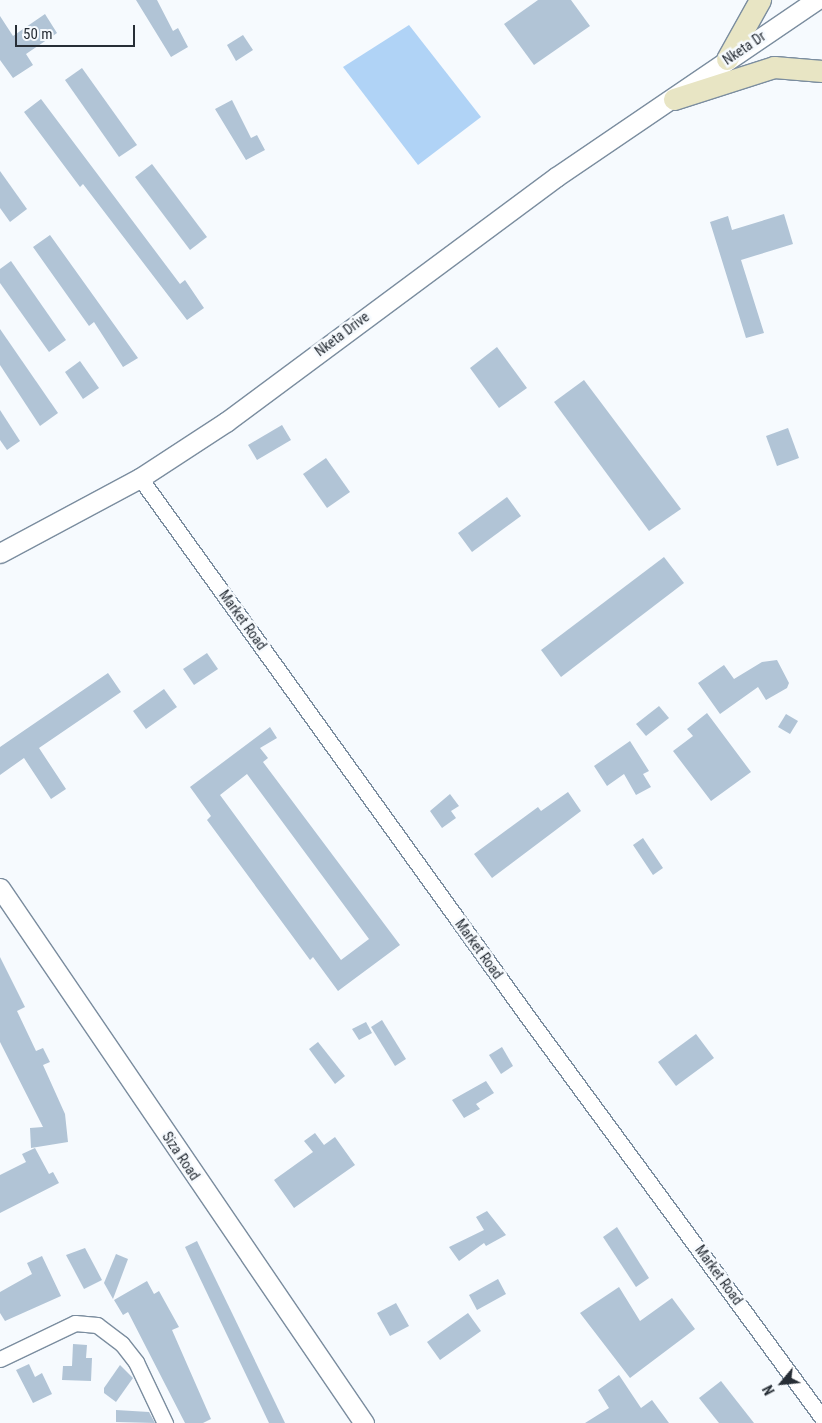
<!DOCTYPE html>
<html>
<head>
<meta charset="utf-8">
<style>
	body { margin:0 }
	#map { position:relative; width:822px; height:1423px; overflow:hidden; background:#f6fafe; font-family:"Roboto Condensed",sans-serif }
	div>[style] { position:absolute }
	.green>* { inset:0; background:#b0d3f6 }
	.building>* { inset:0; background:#b1c4d6 }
	.roads { filter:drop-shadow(1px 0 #7b8d9f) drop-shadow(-1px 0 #7b8d9f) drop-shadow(0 1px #7b8d9f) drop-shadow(0 -1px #7b8d9f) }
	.minor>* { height:15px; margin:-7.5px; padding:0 7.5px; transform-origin:7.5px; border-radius:7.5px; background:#fff }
	.tertiary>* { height:19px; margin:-9.5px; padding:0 9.5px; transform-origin:9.5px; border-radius:9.5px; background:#fff }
	.secondary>* { height:21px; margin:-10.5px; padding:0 10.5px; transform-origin:10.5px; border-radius:10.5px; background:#e8e5c4 }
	span { translate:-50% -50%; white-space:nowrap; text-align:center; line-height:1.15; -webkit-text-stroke:5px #f6fafe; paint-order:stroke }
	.street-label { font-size:14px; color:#272e36 }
	.north { position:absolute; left:757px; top:1358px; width:50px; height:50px; -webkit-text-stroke:4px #f6fafe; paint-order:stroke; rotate:242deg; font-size:14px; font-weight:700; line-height:20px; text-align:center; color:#272e36 }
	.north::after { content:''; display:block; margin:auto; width:18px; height:22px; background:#272e36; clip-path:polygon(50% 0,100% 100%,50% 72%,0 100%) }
	.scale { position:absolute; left:15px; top:25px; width:120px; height:22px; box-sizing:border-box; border:2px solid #272e36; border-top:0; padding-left:6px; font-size:15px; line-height:18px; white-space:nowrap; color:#272e36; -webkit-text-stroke:4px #f6fafe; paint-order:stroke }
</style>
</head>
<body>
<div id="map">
	<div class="green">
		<div style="clip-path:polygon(409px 25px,481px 117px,418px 165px,343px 67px)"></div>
	</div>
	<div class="building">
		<div style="clip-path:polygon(136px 0,157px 0,173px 31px,178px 28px,188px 47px,171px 57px)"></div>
		<div style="clip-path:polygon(538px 0,571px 0,590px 26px,534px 65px,504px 24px)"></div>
		<div style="clip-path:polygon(45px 14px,57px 33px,26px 54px,33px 65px,13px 78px,0 60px,0 16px,13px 36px)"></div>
		<div style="clip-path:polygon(243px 35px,253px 50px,236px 61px,227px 45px)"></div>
		<div style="clip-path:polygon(82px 68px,137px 145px,119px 157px,65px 80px)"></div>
		<div style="clip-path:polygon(41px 99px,180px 284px,185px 280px,204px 308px,187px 320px,83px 184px,80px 187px,24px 112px)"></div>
		<div style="clip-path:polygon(232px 100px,251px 138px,257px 135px,265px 150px,246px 160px,215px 109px)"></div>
		<div style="clip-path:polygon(152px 164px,207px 237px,190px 250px,135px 177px)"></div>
		<div style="clip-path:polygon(0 171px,27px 209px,10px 222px,0 208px)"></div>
		<div style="clip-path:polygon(784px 214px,793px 244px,741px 260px,764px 333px,746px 338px,710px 222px,728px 216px,732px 230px)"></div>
		<div style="clip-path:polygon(50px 235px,138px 358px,123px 367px,94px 322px,89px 326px,33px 247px)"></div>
		<div style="clip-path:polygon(11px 261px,66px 340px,49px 352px,0 283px,0 269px)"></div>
		<div style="clip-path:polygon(0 329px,58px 413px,40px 426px,0 365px)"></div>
		<div style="clip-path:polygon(497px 347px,527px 388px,499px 408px,470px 368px)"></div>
		<div style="clip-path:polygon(80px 361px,99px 388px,83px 399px,65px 372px)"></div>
		<div style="clip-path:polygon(584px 380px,681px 509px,649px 531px,554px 402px)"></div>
		<div style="clip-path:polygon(0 410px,20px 441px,7px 450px,0 440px)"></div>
		<div style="clip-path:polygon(282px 425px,291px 440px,257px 460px,248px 445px)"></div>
		<div style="clip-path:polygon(788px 428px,799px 458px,777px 466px,766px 436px)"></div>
		<div style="clip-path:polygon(326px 458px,350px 492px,327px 508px,303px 474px)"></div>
		<div style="clip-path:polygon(507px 497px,521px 516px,472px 552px,458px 533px)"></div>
		<div style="clip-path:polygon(664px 557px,684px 583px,561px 677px,541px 650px)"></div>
		<div style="clip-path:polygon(207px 653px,218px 669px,194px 685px,183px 669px)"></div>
		<div style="clip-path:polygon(777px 660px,789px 683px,787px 688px,766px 700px,758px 687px,720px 714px,698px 683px,724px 665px,734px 679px,762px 662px)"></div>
		<div style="clip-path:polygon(108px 673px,121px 692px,39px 748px,66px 789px,51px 799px,24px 758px,0 775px,0 747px)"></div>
		<div style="clip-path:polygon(164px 689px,177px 707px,146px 729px,133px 711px)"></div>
		<div style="clip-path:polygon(659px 706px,669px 718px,646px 736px,636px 724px)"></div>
		<div style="clip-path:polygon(707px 713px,751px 772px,711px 801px,673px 751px,693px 736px,687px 729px)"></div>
		<div style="clip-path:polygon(786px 714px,798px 721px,790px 734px,778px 727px)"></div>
		<div style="clip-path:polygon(evenodd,270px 727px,277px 738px,260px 748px,268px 758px,263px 762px,400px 945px,338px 991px,313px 957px,310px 960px,207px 820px,211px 816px,190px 787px,270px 727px,247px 774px,369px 939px,341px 960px,220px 795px,247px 774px)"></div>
		<div style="clip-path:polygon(630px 741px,649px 771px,643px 774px,651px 787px,636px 795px,624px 774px,607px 786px,594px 766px)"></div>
		<div style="clip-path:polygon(568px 792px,581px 811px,492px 878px,474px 854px,538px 807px,541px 811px)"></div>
		<div style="clip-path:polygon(450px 794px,459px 806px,451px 811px,456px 818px,442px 828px,430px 811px)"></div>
		<div style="clip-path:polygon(643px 838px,663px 868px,653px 875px,633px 845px)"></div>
		<div style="clip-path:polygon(0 957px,25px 1007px,17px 1011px,36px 1051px,43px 1048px,50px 1062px,43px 1065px,65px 1114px,68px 1142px,31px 1148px,30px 1128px,43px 1127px,0 1042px)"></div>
		<div style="clip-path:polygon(382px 1020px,406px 1059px,395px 1066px,371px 1027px)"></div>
		<div style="clip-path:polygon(366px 1022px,372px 1033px,359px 1040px,352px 1029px)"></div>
		<div style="clip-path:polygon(696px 1034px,714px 1058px,676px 1086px,658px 1062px)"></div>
		<div style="clip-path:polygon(318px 1042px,345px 1076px,335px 1084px,309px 1049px)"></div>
		<div style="clip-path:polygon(502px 1047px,513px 1066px,501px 1074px,489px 1055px)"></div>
		<div style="clip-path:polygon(486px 1081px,494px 1093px,476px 1104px,480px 1109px,464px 1118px,452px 1100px)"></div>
		<div style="clip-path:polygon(315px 1133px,324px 1145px,335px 1137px,355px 1165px,294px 1208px,274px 1180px,313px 1152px,304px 1141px)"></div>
		<div style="clip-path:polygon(35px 1148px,49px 1174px,53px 1172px,59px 1183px,0 1213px,0 1175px,26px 1162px,22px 1154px)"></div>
		<div style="clip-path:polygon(487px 1211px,506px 1235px,486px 1246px,484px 1243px,459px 1261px,449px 1247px,484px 1230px,476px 1217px)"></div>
		<div style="clip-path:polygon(617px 1227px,649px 1278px,636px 1287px,603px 1237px)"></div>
		<div style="clip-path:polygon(197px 1241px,232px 1313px,285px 1423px,269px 1423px,185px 1247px)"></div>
		<div style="clip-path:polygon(85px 1248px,102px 1280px,84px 1289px,66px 1255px)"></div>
		<div style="clip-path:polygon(116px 1254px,128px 1259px,113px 1299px,104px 1283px)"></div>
		<div style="clip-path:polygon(42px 1256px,61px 1296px,5px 1321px,0 1313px,0 1292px,32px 1274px,27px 1263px)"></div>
		<div style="clip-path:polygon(498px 1279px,506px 1294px,477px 1310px,469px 1295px)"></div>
		<div style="clip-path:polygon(147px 1281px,154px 1294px,159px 1291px,179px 1327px,172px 1330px,211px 1419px,203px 1423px,185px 1423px,128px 1312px,123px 1315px,114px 1300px)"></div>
		<div style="clip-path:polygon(619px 1287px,640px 1321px,672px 1298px,695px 1329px,630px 1378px,580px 1313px)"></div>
		<div style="clip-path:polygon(396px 1303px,409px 1326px,390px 1336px,377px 1313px)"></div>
		<div style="clip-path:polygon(468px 1313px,481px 1331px,440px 1360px,427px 1342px)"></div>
		<div style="clip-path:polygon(73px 1344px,87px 1345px,86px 1358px,92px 1358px,91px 1381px,62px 1380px,63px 1366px,72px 1366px)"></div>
		<div style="clip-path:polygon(29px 1364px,35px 1377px,42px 1373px,52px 1394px,33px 1403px,16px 1370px)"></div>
		<div style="clip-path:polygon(120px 1365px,133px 1378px,116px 1402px,104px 1393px,104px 1388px)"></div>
		<div style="clip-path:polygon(619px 1375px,641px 1408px,652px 1400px,669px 1423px,585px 1423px,609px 1408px,598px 1390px)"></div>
		<div style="clip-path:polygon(721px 1381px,754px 1423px,719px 1423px,699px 1398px)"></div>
		<div style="clip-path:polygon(116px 1410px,149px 1412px,155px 1423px,116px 1422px)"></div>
	</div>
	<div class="roads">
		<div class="minor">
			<div style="left:140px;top:478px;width:663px;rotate:54.27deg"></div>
			<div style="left:527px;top:1016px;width:498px;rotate:53.7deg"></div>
			<div style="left:0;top:1359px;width:83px;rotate:-25.6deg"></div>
			<div style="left:75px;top:1323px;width:22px;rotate:5deg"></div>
			<div style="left:97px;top:1325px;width:31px;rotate:37deg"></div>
			<div style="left:122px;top:1344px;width:23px;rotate:52deg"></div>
			<div style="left:136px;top:1362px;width:68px;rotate:64.6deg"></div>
		</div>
		<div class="tertiary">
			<div style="left:0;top:553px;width:159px;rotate:-28.2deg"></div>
			<div style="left:140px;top:478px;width:103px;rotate:-33.1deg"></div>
			<div style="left:226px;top:422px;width:411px;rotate:-36.6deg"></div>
			<div style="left:556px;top:177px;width:315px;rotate:-34.2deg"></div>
			<div style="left:0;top:888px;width:647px;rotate:55.77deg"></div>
		</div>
		<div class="secondary">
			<div style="left:727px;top:59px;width:68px;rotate:-60.8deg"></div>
			<div style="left:674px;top:99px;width:105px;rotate:-17.7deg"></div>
			<div style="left:774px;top:67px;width:48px;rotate:4.8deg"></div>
		</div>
	</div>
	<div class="street-label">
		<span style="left:744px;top:48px;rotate:-34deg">Nketa Dr</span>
		<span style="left:342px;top:334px;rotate:-37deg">Nketa Drive</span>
		<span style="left:243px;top:620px;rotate:54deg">Market Road</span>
		<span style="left:479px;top:949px;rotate:54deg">Market Road</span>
		<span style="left:181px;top:1156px;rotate:56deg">Siza Road</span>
		<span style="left:719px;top:1275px;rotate:54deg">Market Road</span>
	</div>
	<div class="north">N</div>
	<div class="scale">50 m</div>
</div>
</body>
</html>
